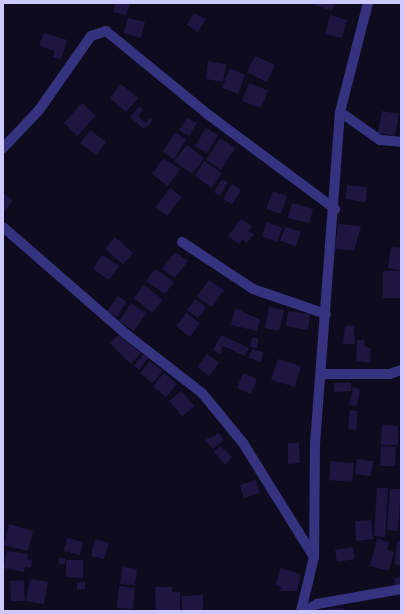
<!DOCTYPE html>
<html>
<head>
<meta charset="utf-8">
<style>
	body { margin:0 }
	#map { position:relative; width:404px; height:614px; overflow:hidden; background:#0e0b1e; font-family:Commissioner,sans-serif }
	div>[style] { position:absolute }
	.building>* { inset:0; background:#1e1640 }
	.minor>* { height:10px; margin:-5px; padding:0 5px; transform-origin:5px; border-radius:5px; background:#35337f }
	span { translate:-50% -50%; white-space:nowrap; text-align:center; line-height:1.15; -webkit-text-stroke:4px #0e0b1e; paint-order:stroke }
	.frame { position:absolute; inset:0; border:4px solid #cdc8ff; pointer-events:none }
</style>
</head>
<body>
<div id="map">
	<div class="building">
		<div style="clip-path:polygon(115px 3px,130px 3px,126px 15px,113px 12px)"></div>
		<div style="clip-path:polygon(311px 3px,335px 3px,332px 11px)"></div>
		<div style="clip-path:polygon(194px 13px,206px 19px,198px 32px,187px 25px)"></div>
		<div style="clip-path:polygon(330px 15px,347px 20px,342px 38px,325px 34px)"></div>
		<div style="clip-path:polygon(128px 18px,145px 22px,141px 38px,124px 33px)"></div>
		<div style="clip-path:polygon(44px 33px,67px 40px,61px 60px,53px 57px,55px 51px,39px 46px)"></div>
		<div style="clip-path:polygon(255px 56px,275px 65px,267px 82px,247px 72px)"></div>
		<div style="clip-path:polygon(208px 61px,226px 64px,223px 82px,206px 79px)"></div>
		<div style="clip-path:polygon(230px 68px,245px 75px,238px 94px,222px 88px)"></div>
		<div style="clip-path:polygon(249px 83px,268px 90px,261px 108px,242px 101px)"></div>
		<div style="clip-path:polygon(121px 84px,138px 98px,126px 112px,110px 98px)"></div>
		<div style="clip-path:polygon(82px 103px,96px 116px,77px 136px,64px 123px)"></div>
		<div style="clip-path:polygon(139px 107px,143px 110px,138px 116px,146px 123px,150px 117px,153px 120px,144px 129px,130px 117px)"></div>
		<div style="clip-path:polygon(382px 111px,399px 114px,395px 136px,378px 133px)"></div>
		<div style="clip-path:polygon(187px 118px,197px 123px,189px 136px,179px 130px)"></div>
		<div style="clip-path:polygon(206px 128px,218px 135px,207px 153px,195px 146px)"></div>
		<div style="clip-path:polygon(90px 130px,106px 142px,96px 155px,80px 143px)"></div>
		<div style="clip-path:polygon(175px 132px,186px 139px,174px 159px,163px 152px)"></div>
		<div style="clip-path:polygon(220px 138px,235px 148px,221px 170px,206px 160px)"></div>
		<div style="clip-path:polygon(187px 145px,204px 158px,192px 174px,174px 161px)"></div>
		<div style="clip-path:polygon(163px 158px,180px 169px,168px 186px,152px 174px)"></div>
		<div style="clip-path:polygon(204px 161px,222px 173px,212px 188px,195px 176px)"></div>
		<div style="clip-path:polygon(222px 179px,228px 182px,220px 196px,214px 192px)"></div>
		<div style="clip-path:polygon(232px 184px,241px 190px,232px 204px,223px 199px)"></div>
		<div style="clip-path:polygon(347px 185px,367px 187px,366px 202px,346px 199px)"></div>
		<div style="clip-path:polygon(170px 188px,182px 197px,167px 216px,156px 207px)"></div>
		<div style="clip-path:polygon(273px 191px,287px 196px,281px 214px,266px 209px)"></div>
		<div style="clip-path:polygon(3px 193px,13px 200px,3px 213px)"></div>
		<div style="clip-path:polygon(292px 203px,313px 209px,309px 223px,288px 218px)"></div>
		<div style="clip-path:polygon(241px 219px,252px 226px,249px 231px,254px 234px,247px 243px,242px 240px,239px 244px,228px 236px)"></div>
		<div style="clip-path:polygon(267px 222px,282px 228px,277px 242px,262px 236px)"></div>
		<div style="clip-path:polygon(338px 224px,361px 226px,354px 251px,335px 249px)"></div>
		<div style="clip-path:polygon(285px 227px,301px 232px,296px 246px,280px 241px)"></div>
		<div style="clip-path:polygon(115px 237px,133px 253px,123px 264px,105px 249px)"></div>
		<div style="clip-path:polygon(391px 247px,401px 248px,401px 270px,388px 268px)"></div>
		<div style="clip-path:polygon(175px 252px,188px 261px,175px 278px,162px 269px)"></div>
		<div style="clip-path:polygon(102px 255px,119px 266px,109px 280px,93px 269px)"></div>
		<div style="clip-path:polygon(155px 269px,174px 282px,165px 294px,146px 281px)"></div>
		<div style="clip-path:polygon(383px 271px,401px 271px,401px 298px,383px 298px)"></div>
		<div style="clip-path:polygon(209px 280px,224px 290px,212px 307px,197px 297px)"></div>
		<div style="clip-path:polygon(144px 285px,163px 300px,152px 313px,134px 298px)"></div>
		<div style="clip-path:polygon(118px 296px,127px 302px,117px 317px,107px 311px)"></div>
		<div style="clip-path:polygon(195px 299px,206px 307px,198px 318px,187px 310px)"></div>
		<div style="clip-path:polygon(131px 303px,146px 313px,134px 331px,119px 321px)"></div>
		<div style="clip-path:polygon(269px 307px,284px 310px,279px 331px,265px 328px)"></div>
		<div style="clip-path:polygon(235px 308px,260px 320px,257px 331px,231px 325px)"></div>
		<div style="clip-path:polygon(288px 311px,310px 314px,308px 330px,286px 326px)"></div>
		<div style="clip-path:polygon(186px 313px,200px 323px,190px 337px,176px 326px)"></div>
		<div style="clip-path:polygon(354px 325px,355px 344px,343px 344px,345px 326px)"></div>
		<div style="clip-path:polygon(118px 335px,141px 353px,131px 364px,110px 343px)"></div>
		<div style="clip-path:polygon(221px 335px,249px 348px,245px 356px,223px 346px,220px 354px,213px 350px)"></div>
		<div style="clip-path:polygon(252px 337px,258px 338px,257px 348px,250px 347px)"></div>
		<div style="clip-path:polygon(357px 340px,365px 340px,364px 346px,371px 349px,370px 363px,356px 361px)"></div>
		<div style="clip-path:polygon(252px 349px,263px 352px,261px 362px,249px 358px)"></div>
		<div style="clip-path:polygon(143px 354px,148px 358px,139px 370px,134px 366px)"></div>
		<div style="clip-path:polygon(207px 354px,219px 363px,209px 376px,197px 367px)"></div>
		<div style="clip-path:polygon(278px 359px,301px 366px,295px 387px,271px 380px)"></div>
		<div style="clip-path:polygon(150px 361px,163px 371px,152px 383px,140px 373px)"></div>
		<div style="clip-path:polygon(164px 373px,177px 384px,166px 397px,153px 386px)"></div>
		<div style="clip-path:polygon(243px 373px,257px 379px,251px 394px,237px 388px)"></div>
		<div style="clip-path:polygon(351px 382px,351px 391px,334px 392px,334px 383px)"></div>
		<div style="clip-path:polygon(353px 387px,360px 389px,357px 406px,349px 405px)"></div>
		<div style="clip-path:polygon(181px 391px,195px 406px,182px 416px,169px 401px)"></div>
		<div style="clip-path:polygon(350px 410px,358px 411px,356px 430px,348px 429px)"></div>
		<div style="clip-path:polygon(382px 425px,398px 426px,398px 445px,381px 445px)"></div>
		<div style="clip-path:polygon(219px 433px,224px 440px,213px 449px,205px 440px)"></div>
		<div style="clip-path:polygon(288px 443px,299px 443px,300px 463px,288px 464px)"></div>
		<div style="clip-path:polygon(220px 446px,232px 457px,225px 464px,214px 452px)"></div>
		<div style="clip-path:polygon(381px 446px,396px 447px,395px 466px,380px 466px)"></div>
		<div style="clip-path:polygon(357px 459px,373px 461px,371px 476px,355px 474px)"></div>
		<div style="clip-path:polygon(331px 461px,354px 463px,352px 482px,329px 480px)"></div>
		<div style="clip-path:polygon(256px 480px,260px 493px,244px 498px,240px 485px)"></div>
		<div style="clip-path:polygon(377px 488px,388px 488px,385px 537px,374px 536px)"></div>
		<div style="clip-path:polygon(390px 489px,401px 489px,398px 531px,387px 530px)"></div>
		<div style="clip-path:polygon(371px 520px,373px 539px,356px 541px,355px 521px)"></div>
		<div style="clip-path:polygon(9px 524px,33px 531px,28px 551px,4px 545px)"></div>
		<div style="clip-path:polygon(67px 538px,83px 542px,80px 555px,64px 551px)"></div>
		<div style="clip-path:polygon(95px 539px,109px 543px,104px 559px,91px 556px)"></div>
		<div style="clip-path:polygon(377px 539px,389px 542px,387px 550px,394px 552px,389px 571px,370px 566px)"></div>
		<div style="clip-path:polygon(397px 541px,401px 541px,401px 565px,395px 564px)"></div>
		<div style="clip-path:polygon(353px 547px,355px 559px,337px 562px,335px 550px)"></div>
		<div style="clip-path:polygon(7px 551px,28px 554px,27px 559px,32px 560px,31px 568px,25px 567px,24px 572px,3px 568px)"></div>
		<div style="clip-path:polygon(59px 558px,65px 558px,65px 564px,59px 564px)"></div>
		<div style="clip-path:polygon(66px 560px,83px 560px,83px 578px,66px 577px)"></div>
		<div style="clip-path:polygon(122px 567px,137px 569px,135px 585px,120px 584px)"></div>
		<div style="clip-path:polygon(280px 568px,301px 574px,297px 591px,280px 591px,281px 587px,276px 585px)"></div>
		<div style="clip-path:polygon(401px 577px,401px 585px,395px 585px,394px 578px)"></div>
		<div style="clip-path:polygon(30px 579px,48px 582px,44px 604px,26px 601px)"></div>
		<div style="clip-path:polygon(24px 580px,25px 601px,11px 601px,10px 581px)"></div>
		<div style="clip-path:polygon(85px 582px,85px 589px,77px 589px,77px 583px)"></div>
		<div style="clip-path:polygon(119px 586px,135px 588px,133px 609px,117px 608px)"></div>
		<div style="clip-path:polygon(155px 587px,172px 587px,172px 592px,180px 592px,180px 611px,156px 611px)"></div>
		<div style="clip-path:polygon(203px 595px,203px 611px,182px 611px,182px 596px)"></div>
		<div style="clip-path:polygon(344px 608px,345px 611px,328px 611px,328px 609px)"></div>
	</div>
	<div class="minor">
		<div style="left:340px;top:112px;width:49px;rotate:35deg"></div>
		<div style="left:380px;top:140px;width:21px;rotate:5deg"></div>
		<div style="left:3px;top:148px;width:52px;rotate:-46.5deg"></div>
		<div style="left:39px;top:110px;width:90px;rotate:-54.9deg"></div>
		<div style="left:91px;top:36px;width:16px;rotate:-18deg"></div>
		<div style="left:106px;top:31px;width:134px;rotate:39.3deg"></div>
		<div style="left:210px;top:116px;width:156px;rotate:36.6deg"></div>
		<div style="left:3px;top:227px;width:163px;rotate:41deg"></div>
		<div style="left:126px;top:334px;width:96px;rotate:37.8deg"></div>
		<div style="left:202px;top:393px;width:65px;rotate:50.6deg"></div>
		<div style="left:243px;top:443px;width:134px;rotate:58.1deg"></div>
		<div style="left:182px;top:242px;width:85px;rotate:33.5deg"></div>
		<div style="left:253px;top:289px;width:77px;rotate:18.9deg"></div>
		<div style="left:321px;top:374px;width:69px"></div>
		<div style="left:390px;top:374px;width:12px;rotate:-20deg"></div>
		<div style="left:301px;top:611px;width:56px;rotate:-76.5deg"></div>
		<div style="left:314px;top:557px;width:113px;rotate:-89.5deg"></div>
		<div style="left:315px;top:444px;width:333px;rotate:-85.7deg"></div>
		<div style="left:340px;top:112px;width:113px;rotate:-75.6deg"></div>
		<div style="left:305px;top:611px;width:14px;rotate:-30deg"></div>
		<div style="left:317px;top:604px;width:85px;rotate:-10.1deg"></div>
	</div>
	<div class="frame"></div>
</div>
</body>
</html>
